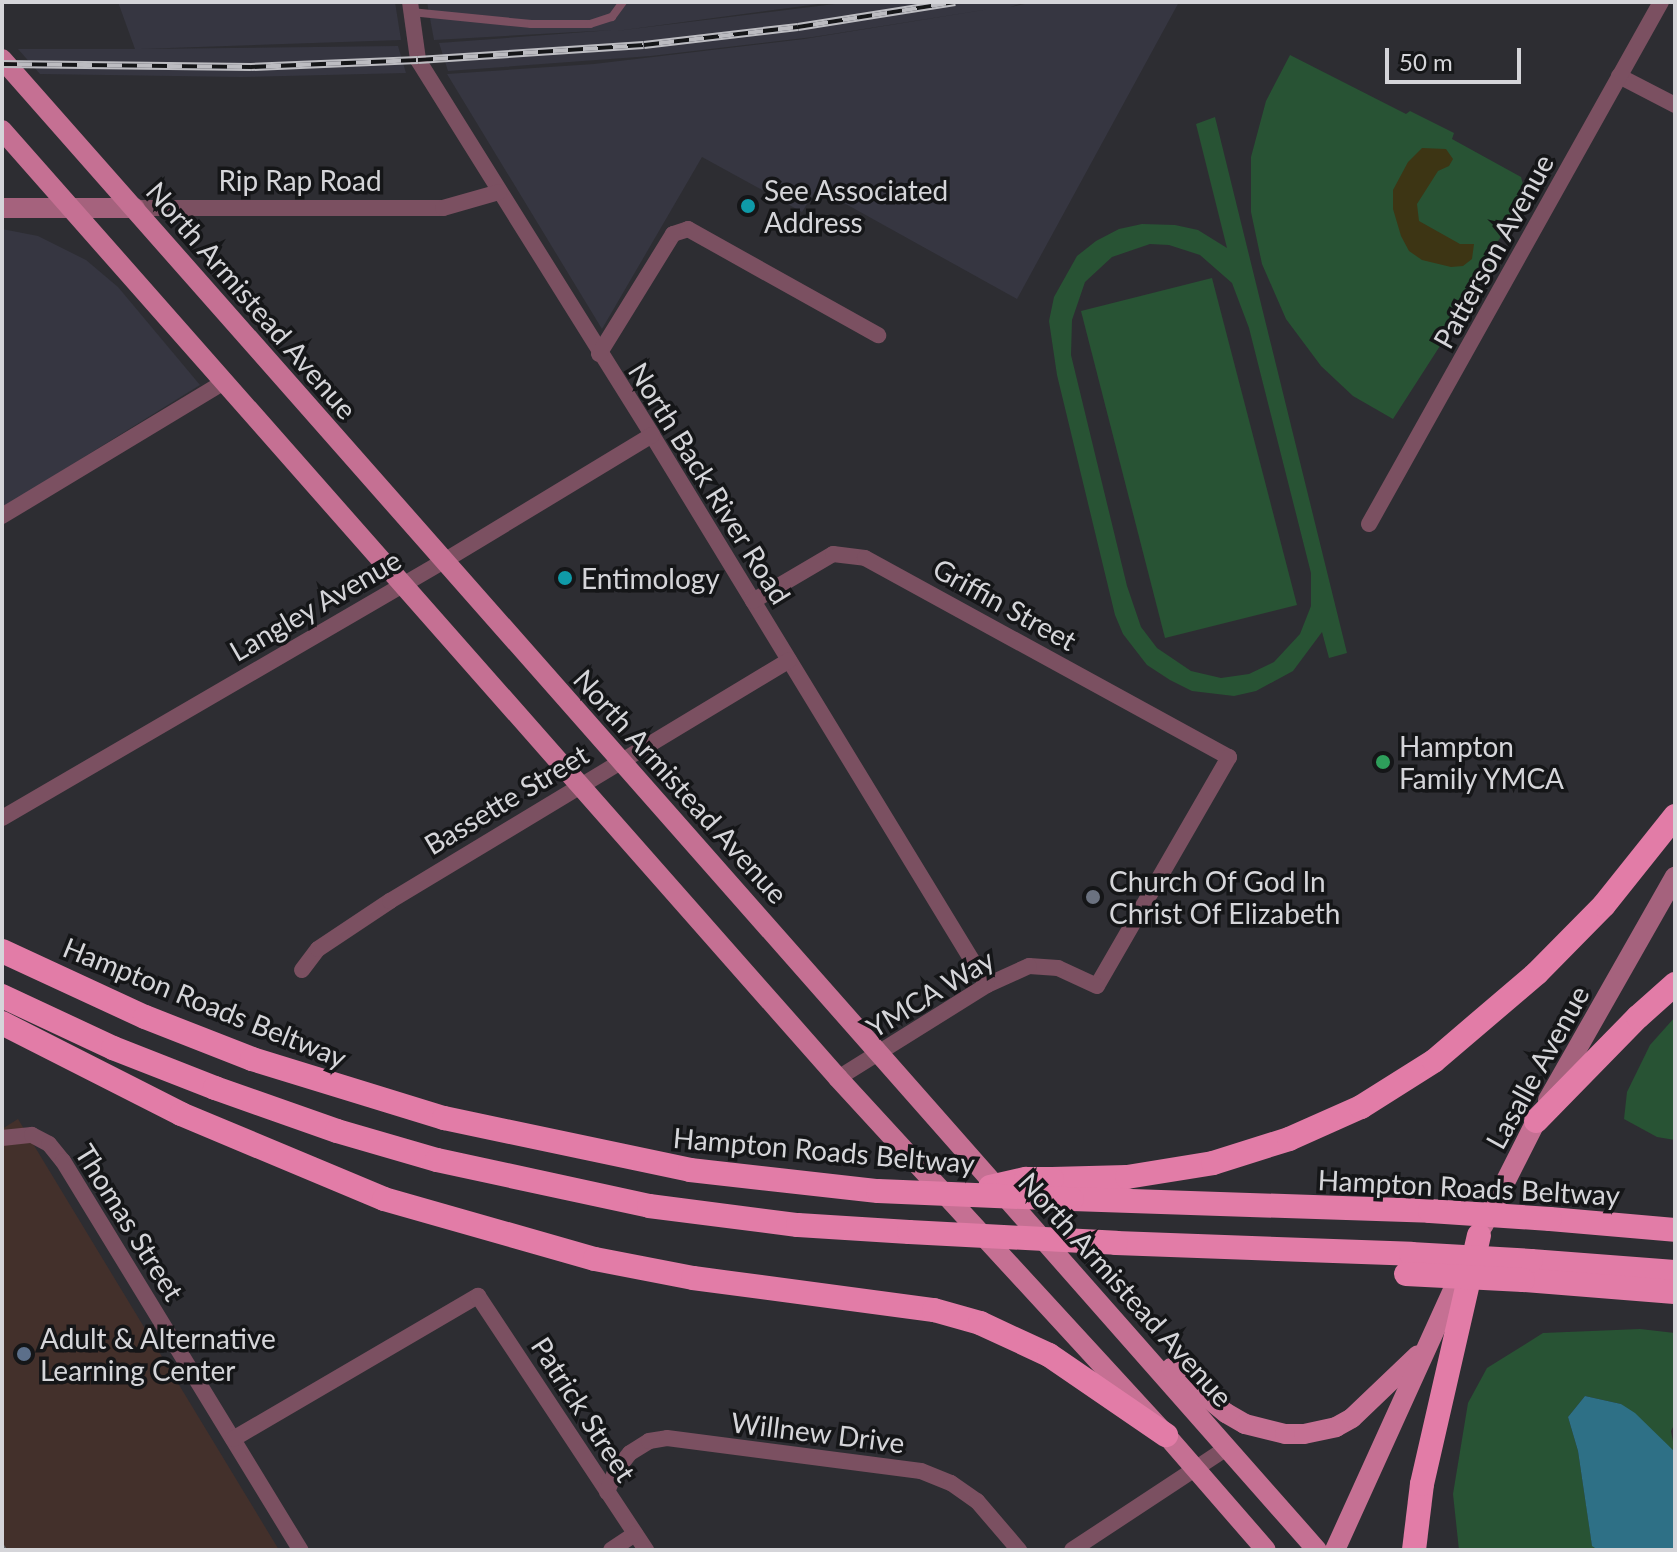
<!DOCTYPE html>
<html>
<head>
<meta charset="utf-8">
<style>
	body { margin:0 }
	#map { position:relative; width:1677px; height:1552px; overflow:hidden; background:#2d2d32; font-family:Lato,sans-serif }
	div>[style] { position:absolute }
	.built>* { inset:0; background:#363641 }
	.education>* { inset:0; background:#43302b }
	.green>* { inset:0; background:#285334 }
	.sand>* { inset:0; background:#3d3514 }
	.water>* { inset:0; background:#2e7086 }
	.path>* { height:3px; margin-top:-1.5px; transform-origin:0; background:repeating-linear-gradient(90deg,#616166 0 6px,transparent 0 10px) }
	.lane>* { height:8px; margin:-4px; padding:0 4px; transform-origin:4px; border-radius:4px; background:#7b5061 }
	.street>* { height:16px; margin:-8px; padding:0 8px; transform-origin:8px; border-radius:8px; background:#7b5061 }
	.secondary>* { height:20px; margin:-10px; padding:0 10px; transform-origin:10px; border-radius:10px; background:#a5627d }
	.primary>* { height:20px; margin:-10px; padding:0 10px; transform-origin:10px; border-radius:10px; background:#c57093 }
	.highway>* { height:24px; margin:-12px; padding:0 12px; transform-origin:12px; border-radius:12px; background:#e27ca7 }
	.rail>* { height:8px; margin-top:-4px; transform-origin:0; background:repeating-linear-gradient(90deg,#151618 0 15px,#bcbcc1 0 30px); box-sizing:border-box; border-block:2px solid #bcbcc1 }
	.highway-bridge>* { height:24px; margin:-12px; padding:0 12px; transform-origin:12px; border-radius:12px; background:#e27ca7 }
	.dots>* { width:22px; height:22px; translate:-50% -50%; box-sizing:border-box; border:4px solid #151618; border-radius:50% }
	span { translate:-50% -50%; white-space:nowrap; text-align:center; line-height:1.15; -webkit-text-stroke:7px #151618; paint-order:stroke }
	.street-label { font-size:28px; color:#d5d5d9 }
	.poi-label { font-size:28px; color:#d5d5d9 }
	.left { translate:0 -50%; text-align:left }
	.frame { position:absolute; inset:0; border:4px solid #d5d5d9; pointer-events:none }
	.scale { position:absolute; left:1385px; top:48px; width:136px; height:36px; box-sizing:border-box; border:4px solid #d5d5d9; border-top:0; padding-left:10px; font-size:24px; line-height:28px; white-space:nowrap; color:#d5d5d9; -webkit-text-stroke:6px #151618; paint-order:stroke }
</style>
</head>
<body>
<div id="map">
	<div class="built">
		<div style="clip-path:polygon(118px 2px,395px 2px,401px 40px,140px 49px,398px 46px,406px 73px,241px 77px,40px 74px,18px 49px,135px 49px)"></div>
		<div style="clip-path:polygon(427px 2px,834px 2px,616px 31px,851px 2px,1026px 2px,1010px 7px,1035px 2px,1179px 2px,1017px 299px,817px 188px,802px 212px,702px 157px,602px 329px,447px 74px,594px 64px,804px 39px,996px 8px,813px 37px,651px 56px,448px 71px,439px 43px,613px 30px,434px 40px)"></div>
		<div style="clip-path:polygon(2px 229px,38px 236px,86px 260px,118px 287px,200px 385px,2px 508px)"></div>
	</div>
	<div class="education">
		<div style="clip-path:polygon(18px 1119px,279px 1550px,2px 1550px,2px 1129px)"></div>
	</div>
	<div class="green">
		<div style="clip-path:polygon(1290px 55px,1406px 114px,1410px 111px,1454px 133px,1452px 139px,1521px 177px,1526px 195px,1486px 261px,1492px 265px,1393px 419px,1353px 396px,1321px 366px,1286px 319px,1262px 264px,1251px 212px,1251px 157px,1266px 101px)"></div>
		<div style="clip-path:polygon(evenodd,1215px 117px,1347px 653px,1329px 658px,1322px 632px,1293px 671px,1256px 691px,1234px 696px,1192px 691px,1170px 680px,1147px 665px,1123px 634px,1115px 615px,1057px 375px,1049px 321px,1054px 297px,1077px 256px,1096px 241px,1119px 229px,1142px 224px,1175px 225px,1198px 230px,1227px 248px,1196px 124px,1215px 117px,1150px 244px,1169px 245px,1200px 255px,1232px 283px,1249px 328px,1311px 573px,1311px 606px,1300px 634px,1274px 662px,1249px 674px,1221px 678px,1191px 671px,1157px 648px,1141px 627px,1127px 586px,1071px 355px,1072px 320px,1085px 282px,1112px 257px,1150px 244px)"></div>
		<div style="clip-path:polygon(1212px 278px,1297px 605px,1165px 638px,1081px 311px)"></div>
		<div style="clip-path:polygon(1675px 1017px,1675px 1140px,1657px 1137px,1624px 1119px,1627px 1092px,1650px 1045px)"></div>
		<div style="clip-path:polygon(1640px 1329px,1675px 1333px,1675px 1423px,1671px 1431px,1675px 1452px,1621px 1404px,1585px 1396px,1568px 1417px,1578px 1451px,1592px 1545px,1598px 1550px,1459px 1550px,1453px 1494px,1468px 1403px,1487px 1368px,1543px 1333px)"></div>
	</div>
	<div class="sand">
		<div style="clip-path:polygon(1422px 148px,1446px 149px,1453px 159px,1449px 166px,1438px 171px,1417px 204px,1419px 221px,1460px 244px,1474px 244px,1472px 259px,1463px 266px,1451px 267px,1422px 260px,1409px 251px,1401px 236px,1393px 209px,1393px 190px,1408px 162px)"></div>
	</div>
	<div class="water">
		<div style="clip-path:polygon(1585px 1396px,1621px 1404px,1635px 1413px,1675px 1452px,1675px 1550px,1598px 1550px,1592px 1546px,1578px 1451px,1568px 1417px)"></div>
	</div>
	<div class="path">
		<div style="left:2px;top:1544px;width:7px;rotate:56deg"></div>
	</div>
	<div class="lane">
		<div style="left:411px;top:12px;width:121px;rotate:5.7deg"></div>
		<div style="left:531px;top:24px;width:59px"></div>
		<div style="left:590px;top:24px;width:23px;rotate:-18deg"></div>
		<div style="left:612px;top:17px;width:19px;rotate:-54deg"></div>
	</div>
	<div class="street">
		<div style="left:410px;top:2px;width:59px;rotate:82.1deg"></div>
		<div style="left:418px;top:60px;width:442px;rotate:58deg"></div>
		<div style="left:652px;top:435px;width:644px;rotate:58.65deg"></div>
		<div style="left:1619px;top:76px;width:63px;rotate:27.4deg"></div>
		<div style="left:135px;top:208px;width:308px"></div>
		<div style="left:443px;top:208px;width:58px;rotate:-15.9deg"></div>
		<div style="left:599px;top:354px;width:141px;rotate:-58.3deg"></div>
		<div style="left:673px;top:234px;width:16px;rotate:-18deg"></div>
		<div style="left:688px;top:229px;width:218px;rotate:29.2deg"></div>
		<div style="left:2px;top:516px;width:259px;rotate:-31.1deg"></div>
		<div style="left:1369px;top:524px;width:598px;rotate:-60.78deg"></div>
		<div style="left:753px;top:601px;width:93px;rotate:-30.4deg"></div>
		<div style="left:833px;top:554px;width:32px;rotate:7deg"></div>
		<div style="left:865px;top:558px;width:415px;rotate:28.7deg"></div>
		<div style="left:1229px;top:757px;width:264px;rotate:120deg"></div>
		<div style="left:1097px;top:986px;width:43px;rotate:-155.2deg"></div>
		<div style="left:1058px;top:968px;width:29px;rotate:-176deg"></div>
		<div style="left:1029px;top:966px;width:46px;rotate:155.7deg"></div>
		<div style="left:987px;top:985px;width:176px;rotate:148deg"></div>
		<div style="left:2px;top:818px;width:511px;rotate:-30.18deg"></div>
		<div style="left:444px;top:561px;width:243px;rotate:-31.2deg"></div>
		<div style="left:302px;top:970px;width:26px;rotate:-53deg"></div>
		<div style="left:318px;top:949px;width:87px;rotate:-33.7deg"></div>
		<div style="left:390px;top:901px;width:466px;rotate:-31.1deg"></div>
		<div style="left:2px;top:1138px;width:30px;rotate:-6deg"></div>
		<div style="left:32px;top:1135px;width:19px;rotate:28deg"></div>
		<div style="left:49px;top:1144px;width:22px;rotate:51deg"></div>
		<div style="left:63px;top:1161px;width:456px;rotate:58.6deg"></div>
		<div style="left:233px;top:1439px;width:284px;rotate:-30.3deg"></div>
		<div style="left:478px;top:1296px;width:305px;rotate:56.5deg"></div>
		<div style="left:607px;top:1492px;width:22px;rotate:-68deg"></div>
		<div style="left:615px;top:1472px;width:24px;rotate:-52deg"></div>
		<div style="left:630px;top:1453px;width:22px;rotate:-32deg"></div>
		<div style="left:649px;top:1441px;width:18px;rotate:-9deg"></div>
		<div style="left:667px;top:1438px;width:256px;rotate:7.4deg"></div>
		<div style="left:921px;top:1471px;width:32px;rotate:22deg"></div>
		<div style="left:951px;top:1483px;width:32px;rotate:35deg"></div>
		<div style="left:977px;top:1501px;width:65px;rotate:49.4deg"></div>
		<div style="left:611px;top:1550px;width:29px;rotate:-34deg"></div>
		<div style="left:1072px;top:1550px;width:187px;rotate:-33.4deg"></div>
	</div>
	<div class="secondary">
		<div style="left:2px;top:208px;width:133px"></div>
		<div style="left:1548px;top:1100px;width:257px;rotate:-60.4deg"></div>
	</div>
	<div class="primary">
		<div style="left:2px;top:59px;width:1988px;rotate:48.59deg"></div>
		<div style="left:2px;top:130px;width:1264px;rotate:48.59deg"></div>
		<div style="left:838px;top:1078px;width:485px;rotate:47.4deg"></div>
		<div style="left:1166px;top:1435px;width:152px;rotate:49deg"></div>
		<div style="left:1483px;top:1226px;width:118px;rotate:-63.2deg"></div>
		<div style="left:1171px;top:1368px;width:71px;rotate:39.3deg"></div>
		<div style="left:1226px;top:1413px;width:22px;rotate:30deg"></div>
		<div style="left:1245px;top:1424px;width:41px;rotate:14deg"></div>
		<div style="left:1285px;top:1434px;width:19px"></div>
		<div style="left:1304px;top:1434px;width:33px;rotate:-12deg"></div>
		<div style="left:1336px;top:1427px;width:18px;rotate:-29deg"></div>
		<div style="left:1352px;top:1418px;width:91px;rotate:-43.7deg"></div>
		<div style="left:1335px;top:1550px;width:312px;rotate:-65.6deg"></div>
	</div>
	<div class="highway">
		<div style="left:2px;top:951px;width:157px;rotate:24.8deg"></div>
		<div style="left:145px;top:1017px;width:115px;rotate:21.4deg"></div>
		<div style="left:252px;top:1059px;width:201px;rotate:17.1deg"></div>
		<div style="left:444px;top:1118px;width:251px;rotate:11.9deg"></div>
		<div style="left:690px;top:1170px;width:189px;rotate:6.4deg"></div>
		<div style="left:2px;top:996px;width:123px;rotate:25.1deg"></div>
		<div style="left:113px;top:1048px;width:110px;rotate:21.4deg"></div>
		<div style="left:215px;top:1088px;width:129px;rotate:19.4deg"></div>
		<div style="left:337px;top:1131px;width:104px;rotate:16.2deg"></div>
		<div style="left:437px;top:1160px;width:217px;rotate:12.2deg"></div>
		<div style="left:649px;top:1206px;width:150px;rotate:7.3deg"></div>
		<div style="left:798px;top:1225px;width:111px;rotate:3.6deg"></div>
		<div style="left:2px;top:1023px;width:201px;rotate:26.9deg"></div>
		<div style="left:181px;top:1114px;width:220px;rotate:22.7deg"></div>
		<div style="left:384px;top:1199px;width:219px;rotate:15.9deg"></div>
		<div style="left:595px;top:1259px;width:100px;rotate:11deg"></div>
		<div style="left:693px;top:1278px;width:243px;rotate:7.6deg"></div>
		<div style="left:934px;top:1310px;width:48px;rotate:15.8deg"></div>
		<div style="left:980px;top:1323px;width:76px;rotate:24.9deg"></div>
		<div style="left:1049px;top:1355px;width:142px;rotate:34.4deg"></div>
		<div style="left:1536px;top:1121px;width:146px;rotate:-45.6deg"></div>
		<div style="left:1638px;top:1017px;width:50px;rotate:-41.7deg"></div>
		<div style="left:1052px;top:1179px;width:75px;rotate:-1.5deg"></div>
		<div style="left:1127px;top:1177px;width:87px;rotate:-9.2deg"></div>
		<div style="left:1213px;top:1163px;width:80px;rotate:-17.5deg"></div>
		<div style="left:1289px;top:1139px;width:79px;rotate:-24deg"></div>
		<div style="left:1361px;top:1107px;width:86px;rotate:-32.2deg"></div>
		<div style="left:1434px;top:1061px;width:135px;rotate:-40.5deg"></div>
		<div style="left:1537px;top:973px;width:95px;rotate:-45.4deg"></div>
		<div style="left:1604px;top:905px;width:114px;rotate:-51.4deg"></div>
		<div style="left:1072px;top:1199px;width:358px;rotate:1.9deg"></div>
		<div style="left:1550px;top:1219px;width:125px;rotate:5deg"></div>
		<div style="left:1116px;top:1243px;width:295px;rotate:2.1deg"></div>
		<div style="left:1531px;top:1261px;width:144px;rotate:4.4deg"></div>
		<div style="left:1523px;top:1280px;width:152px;rotate:4.5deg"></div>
		<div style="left:1414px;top:1550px;width:66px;rotate:-83.1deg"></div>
		<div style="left:1422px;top:1484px;width:255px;rotate:-77.1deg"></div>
	</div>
	<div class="rail">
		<div style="left:2px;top:64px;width:249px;rotate:0.7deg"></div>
		<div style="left:251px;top:67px;width:167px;rotate:-2.4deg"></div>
		<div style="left:418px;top:60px;width:226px;rotate:-3.8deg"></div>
		<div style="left:644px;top:45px;width:155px;rotate:-6.7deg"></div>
		<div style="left:798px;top:27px;width:159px;rotate:-9deg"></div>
	</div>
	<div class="highway-bridge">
		<div style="left:990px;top:1187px;width:37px;rotate:-13deg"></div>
		<div style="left:1026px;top:1179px;width:26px"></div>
		<div style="left:878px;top:1191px;width:194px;rotate:2.4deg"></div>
		<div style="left:1430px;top:1211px;width:120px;rotate:3.8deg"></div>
		<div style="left:909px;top:1232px;width:207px;rotate:3deg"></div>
		<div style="left:1411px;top:1254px;width:120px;rotate:3.3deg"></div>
		<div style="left:1406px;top:1274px;width:117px;rotate:2.9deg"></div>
	</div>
	<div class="dots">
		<div style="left:748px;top:206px;background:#0f9aa8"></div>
		<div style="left:565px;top:578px;background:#0f9aa8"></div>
		<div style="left:1383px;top:762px;background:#2e9e5b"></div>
		<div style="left:1093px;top:897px;background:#6b7280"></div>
		<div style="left:24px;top:1354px;background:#5c6f8a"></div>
	</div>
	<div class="street-label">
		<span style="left:300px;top:180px">Rip Rap Road</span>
		<span style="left:1493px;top:251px;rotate:-61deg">Patterson Avenue</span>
		<span style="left:252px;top:300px;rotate:49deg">North Armistead Avenue</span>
		<span style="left:710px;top:483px;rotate:58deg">North Back River Road</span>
		<span style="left:1005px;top:604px;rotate:29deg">Griffin Street</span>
		<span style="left:315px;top:605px;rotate:-30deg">Langley Avenue</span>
		<span style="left:681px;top:786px;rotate:48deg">North Armistead Avenue</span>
		<span style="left:506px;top:799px;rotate:-31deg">Bassette Street</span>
		<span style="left:930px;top:993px;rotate:-31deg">YMCA Way</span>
		<span style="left:205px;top:1002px;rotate:22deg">Hampton Roads Beltway</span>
		<span style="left:1537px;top:1067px;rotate:-61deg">Lasalle Avenue</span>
		<span style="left:824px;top:1150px;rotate:5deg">Hampton Roads Beltway</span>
		<span style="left:1469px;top:1187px;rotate:3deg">Hampton Roads Beltway</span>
		<span style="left:130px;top:1222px;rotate:58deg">Thomas Street</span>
		<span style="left:1126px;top:1289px;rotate:48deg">North Armistead Avenue</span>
		<span style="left:584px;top:1409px;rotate:57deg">Patrick Street</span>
		<span style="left:818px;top:1432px;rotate:7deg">Willnew Drive</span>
	</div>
	<div class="poi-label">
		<span class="left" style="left:764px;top:206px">See Associated<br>Address</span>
		<span class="left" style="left:581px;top:578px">Entimology</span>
		<span class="left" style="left:1399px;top:762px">Hampton<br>Family YMCA</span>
		<span class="left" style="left:1109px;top:897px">Church Of God In<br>Christ Of Elizabeth</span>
		<span class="left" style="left:40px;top:1354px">Adult &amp; Alternative<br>Learning Center</span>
	</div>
	<div class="frame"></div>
	<div class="scale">50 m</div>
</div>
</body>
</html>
